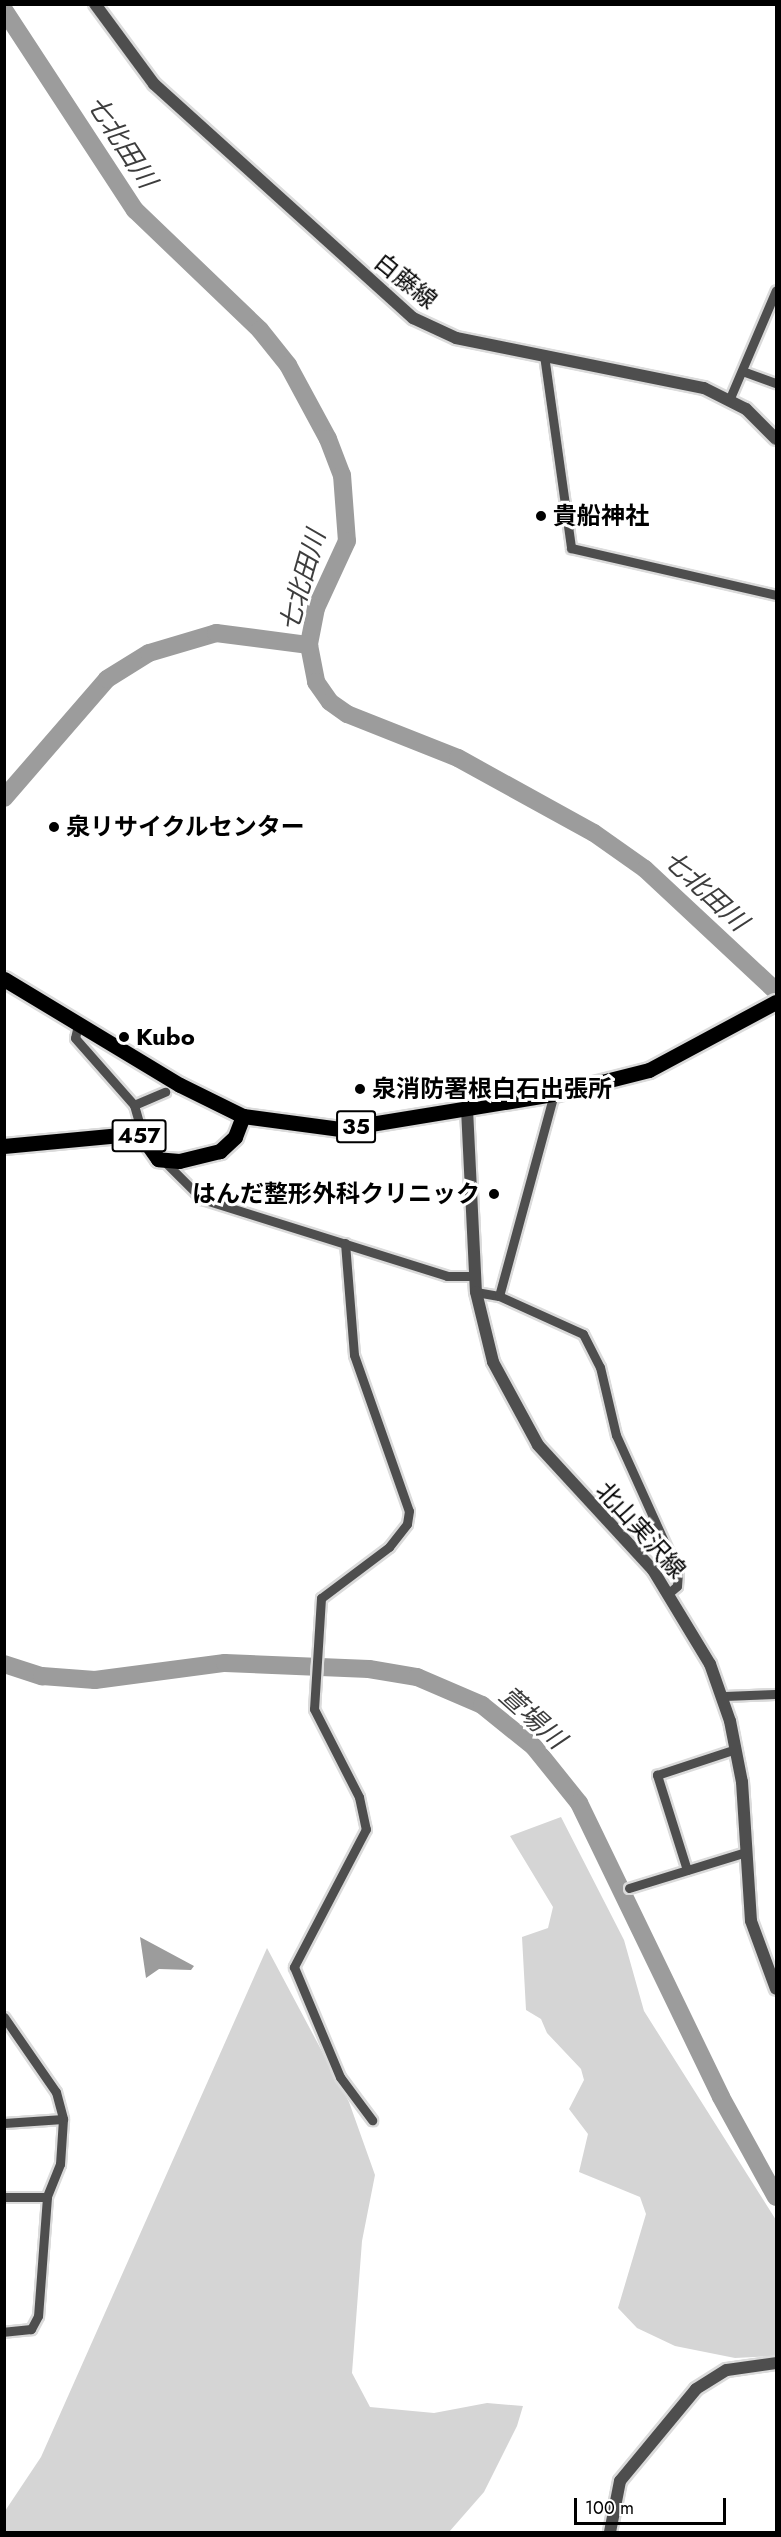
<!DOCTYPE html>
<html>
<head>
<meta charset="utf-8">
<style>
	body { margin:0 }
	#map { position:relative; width:781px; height:2537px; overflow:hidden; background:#fff; font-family:Jost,"Noto Sans JP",sans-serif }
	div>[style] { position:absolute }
	.green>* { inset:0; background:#d5d5d5 }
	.water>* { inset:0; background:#9c9c9c }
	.river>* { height:18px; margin:-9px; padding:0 9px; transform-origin:9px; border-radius:9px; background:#9c9c9c }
	.roads { filter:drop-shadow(2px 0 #dbdbdb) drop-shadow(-2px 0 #dbdbdb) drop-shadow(0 2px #dbdbdb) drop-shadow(0 -2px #dbdbdb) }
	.minor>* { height:9px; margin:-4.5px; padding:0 4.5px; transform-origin:4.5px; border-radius:4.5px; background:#4e4e4e }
	.tertiary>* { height:12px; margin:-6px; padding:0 6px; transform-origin:6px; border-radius:6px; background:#4e4e4e }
	.primary>* { height:15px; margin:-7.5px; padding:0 7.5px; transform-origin:7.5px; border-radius:7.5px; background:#000 }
	.trunk>* { height:15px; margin:-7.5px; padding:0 7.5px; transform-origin:7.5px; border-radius:7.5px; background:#000 }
	.dots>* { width:16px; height:16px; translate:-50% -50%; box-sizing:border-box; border:3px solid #fff; border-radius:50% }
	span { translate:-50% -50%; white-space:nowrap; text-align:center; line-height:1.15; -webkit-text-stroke:6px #fff; paint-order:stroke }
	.shield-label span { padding:2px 4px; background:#fff; border:2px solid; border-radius:4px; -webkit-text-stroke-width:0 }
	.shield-label { font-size:22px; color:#000; font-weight:700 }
	.street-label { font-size:24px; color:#000 }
	.poi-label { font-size:24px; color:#000; font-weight:700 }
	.left { translate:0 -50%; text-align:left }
	.right { translate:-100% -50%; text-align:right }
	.water-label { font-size:26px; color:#3d3d3d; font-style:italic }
	.frame { position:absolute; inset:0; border:6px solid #000; pointer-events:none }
	.scale { position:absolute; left:574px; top:2498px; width:152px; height:27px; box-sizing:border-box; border:3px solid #000; border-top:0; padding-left:8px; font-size:18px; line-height:21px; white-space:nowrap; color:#000; -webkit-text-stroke:4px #fff; paint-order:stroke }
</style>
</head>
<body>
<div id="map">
	<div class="green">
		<div style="clip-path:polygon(561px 1817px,624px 1940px,644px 2011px,776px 2220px,776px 2356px,735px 2358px,675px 2346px,637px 2328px,618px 2308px,646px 2214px,640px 2197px,579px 2172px,588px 2134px,569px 2109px,584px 2080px,581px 2069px,547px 2033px,541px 2019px,526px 2010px,522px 1937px,548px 1928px,553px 1907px,510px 1836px)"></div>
		<div style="clip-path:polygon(267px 1948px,349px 2102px,375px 2175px,362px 2241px,352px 2373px,370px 2407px,434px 2413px,487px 2403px,523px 2406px,517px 2426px,484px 2492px,449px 2532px,5px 2532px,5px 2511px,41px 2457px)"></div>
	</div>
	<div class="water">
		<div style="clip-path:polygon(140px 1937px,194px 1966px,191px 1970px,159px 1969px,146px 1978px)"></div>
	</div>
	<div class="river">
		<div style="left:4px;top:10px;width:239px;rotate:56.8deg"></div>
		<div style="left:135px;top:210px;width:173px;rotate:43.8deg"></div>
		<div style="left:260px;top:330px;width:45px;rotate:51.3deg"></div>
		<div style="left:288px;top:365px;width:84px;rotate:61.6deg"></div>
		<div style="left:328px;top:439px;width:39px;rotate:69deg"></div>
		<div style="left:342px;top:475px;width:66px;rotate:85.7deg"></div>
		<div style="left:347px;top:541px;width:74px;rotate:114.8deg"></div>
		<div style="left:316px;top:608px;width:38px;rotate:101deg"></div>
		<div style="left:309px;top:645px;width:38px;rotate:79deg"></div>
		<div style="left:316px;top:682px;width:24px;rotate:55deg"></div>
		<div style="left:330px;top:702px;width:21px;rotate:35deg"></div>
		<div style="left:347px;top:714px;width:119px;rotate:21.6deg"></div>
		<div style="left:458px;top:758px;width:155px;rotate:28.9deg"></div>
		<div style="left:594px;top:833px;width:62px;rotate:35.2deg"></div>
		<div style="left:645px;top:869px;width:179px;rotate:43deg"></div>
		<div style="left:4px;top:798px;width:157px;rotate:-49.1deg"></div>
		<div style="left:107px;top:679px;width:49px;rotate:-31.8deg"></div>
		<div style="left:149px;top:653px;width:70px;rotate:-16.6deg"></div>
		<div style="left:216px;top:633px;width:94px;rotate:7.4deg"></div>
		<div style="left:4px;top:1664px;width:40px;rotate:18deg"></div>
		<div style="left:42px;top:1676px;width:53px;rotate:4.3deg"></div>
		<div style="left:95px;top:1680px;width:131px;rotate:-7.5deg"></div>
		<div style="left:225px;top:1663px;width:144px;rotate:2.4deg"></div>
		<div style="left:369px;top:1669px;width:49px;rotate:9.5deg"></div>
		<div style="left:417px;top:1677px;width:71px;rotate:23.3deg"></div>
		<div style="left:482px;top:1705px;width:67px;rotate:38.9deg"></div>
		<div style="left:534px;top:1747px;width:72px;rotate:51.2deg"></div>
		<div style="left:579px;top:1803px;width:326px;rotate:64.2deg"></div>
		<div style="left:721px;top:2097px;width:114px;rotate:61.2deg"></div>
	</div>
	<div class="roads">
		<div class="minor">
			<div style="left:544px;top:355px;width:195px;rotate:82deg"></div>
			<div style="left:571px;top:548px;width:210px;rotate:12.9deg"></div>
			<div style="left:745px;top:372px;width:33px;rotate:20deg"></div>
			<div style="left:730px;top:398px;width:117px;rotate:-66.9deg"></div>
			<div style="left:78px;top:1025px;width:13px;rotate:103deg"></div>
			<div style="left:75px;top:1038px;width:89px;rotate:48.6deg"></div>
			<div style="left:134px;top:1105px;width:35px;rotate:74deg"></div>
			<div style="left:134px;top:1105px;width:34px;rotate:-23deg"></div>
			<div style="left:164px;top:1161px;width:54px;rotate:45deg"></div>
			<div style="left:202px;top:1199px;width:257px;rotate:17.4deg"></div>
			<div style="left:447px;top:1276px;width:28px"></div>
			<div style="left:345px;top:1243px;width:112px;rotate:85.4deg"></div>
			<div style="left:354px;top:1355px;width:165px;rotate:70.6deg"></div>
			<div style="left:409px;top:1511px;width:13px;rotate:99deg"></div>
			<div style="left:407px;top:1524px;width:29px;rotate:128deg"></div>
			<div style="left:389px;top:1547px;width:85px;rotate:143.1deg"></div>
			<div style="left:321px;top:1598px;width:111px;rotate:93.6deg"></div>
			<div style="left:314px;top:1709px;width:99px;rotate:62.9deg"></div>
			<div style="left:359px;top:1797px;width:33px;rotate:78deg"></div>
			<div style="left:366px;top:1829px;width:156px;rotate:117.6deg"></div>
			<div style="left:294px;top:1967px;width:119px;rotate:67.3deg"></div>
			<div style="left:340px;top:2077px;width:54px;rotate:53.3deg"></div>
			<div style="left:476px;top:1292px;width:23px;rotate:10deg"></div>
			<div style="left:499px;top:1296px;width:92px;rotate:24.3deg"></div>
			<div style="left:583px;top:1334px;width:37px;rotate:63deg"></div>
			<div style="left:600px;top:1367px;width:70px;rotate:76.8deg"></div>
			<div style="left:616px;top:1435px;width:150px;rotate:65.7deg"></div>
			<div style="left:678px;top:1572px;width:14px;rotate:94deg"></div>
			<div style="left:677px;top:1586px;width:9px;rotate:139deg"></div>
			<div style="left:499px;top:1296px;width:209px;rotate:-74.8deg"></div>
			<div style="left:723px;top:1696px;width:53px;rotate:-2.2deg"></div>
			<div style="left:687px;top:1870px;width:100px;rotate:-107.5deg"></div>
			<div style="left:657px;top:1775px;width:83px;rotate:-18.2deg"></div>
			<div style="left:629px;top:1888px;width:122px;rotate:-17.1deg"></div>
			<div style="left:4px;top:2017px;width:91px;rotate:55.3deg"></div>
			<div style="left:56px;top:2092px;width:28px;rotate:75deg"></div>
			<div style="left:63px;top:2119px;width:45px;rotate:93.8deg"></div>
			<div style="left:60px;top:2164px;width:35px;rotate:112deg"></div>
			<div style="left:47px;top:2197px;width:119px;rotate:94.3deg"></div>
			<div style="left:38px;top:2316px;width:15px;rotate:118deg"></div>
			<div style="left:31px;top:2329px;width:27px;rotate:174deg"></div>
			<div style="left:4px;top:2123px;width:59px;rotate:-3.9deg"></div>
			<div style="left:4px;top:2197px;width:43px"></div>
		</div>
		<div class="tertiary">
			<div style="left:95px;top:4px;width:99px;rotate:53.6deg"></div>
			<div style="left:154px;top:84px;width:349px;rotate:42.1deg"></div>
			<div style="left:413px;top:318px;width:47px;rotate:24.9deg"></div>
			<div style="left:456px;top:338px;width:253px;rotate:11.4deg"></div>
			<div style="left:704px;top:388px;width:47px;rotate:26.6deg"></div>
			<div style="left:746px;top:409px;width:42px;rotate:45deg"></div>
			<div style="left:467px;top:1109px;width:183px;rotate:87.2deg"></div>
			<div style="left:476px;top:1292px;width:72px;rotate:76.3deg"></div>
			<div style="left:493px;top:1362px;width:94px;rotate:61.5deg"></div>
			<div style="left:538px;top:1445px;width:170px;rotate:47.4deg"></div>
			<div style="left:653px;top:1570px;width:110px;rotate:58.8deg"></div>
			<div style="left:710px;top:1664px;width:60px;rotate:70.7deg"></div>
			<div style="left:730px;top:1721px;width:62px;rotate:78.9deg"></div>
			<div style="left:742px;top:1782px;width:139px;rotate:86.3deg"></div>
			<div style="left:751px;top:1921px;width:72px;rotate:69.8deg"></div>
			<div style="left:610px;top:2532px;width:52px;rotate:-78.9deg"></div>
			<div style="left:620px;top:2481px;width:119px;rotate:-50.4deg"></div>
			<div style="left:696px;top:2389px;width:36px;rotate:-32deg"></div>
			<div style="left:727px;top:2370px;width:49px;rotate:-8.1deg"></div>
		</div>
		<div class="primary">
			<div style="left:243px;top:1116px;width:98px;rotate:7.6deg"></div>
			<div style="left:340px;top:1129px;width:217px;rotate:-9.3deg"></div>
			<div style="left:554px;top:1094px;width:98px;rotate:-14.2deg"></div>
			<div style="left:649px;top:1070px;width:144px;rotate:-28.2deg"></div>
		</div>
		<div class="trunk">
			<div style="left:4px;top:979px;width:205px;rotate:31.1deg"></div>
			<div style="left:180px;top:1085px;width:70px;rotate:26.2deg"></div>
			<div style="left:243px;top:1116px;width:22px;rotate:111deg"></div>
			<div style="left:235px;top:1137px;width:21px;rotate:137deg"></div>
			<div style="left:220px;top:1151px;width:42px;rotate:166.3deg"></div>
			<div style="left:179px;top:1161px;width:21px;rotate:-175deg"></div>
			<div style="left:158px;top:1159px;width:24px;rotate:-125deg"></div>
			<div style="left:144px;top:1139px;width:14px;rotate:-159deg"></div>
			<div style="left:131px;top:1134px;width:128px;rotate:174.6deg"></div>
		</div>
	</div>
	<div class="dots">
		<div style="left:541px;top:516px;background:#000"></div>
		<div style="left:54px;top:827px;background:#000"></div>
		<div style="left:124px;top:1037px;background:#000"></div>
		<div style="left:360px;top:1089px;background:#000"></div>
		<div style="left:494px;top:1194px;background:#000"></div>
	</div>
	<div class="shield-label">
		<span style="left:356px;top:1127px">35</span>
		<span style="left:139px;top:1136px">457</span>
	</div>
	<div class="street-label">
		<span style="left:406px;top:281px;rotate:39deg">白藤線</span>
		<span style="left:641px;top:1530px;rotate:48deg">北山実沢線</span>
	</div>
	<div class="poi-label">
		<span class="left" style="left:553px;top:516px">貴船神社</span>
		<span class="left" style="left:66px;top:827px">泉リサイクルセンター</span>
		<span class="left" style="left:136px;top:1037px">Kubo</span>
		<span class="left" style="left:372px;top:1089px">泉消防署根白石出張所</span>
		<span class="right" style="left:480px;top:1194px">はんだ整形外科クリニック</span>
	</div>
	<div class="water-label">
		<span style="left:121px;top:142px;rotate:57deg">七北田川</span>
		<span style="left:303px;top:581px;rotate:-74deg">七北田川</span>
		<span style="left:705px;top:891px;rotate:43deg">七北田川</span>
		<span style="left:532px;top:1718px;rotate:42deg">萱場川</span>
	</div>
	<div class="frame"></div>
	<div class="scale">100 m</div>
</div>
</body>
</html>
